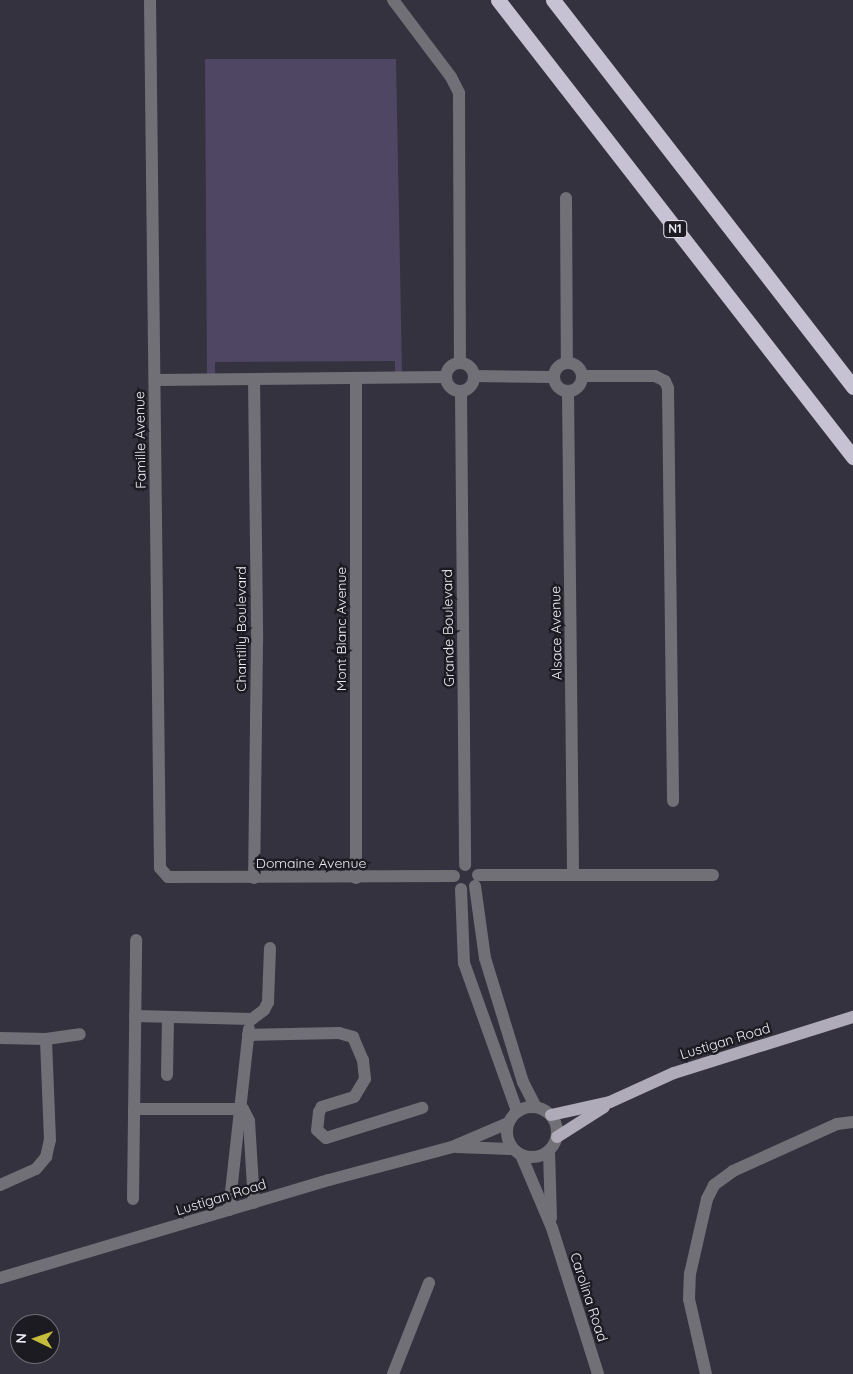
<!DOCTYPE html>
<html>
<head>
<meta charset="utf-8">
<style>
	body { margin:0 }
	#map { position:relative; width:853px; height:1374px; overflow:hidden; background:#35323f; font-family:Quicksand,sans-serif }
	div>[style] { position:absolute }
	.green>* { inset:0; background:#4e4663 }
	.minor>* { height:12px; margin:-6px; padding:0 6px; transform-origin:6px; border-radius:6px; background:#727077 }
	.minor>.ring { margin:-6px; padding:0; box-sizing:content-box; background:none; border:12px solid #727077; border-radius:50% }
	.major>* { height:12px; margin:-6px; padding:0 6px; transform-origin:6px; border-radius:6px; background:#afabb9 }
	.highway>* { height:15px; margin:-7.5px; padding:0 7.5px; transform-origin:7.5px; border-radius:7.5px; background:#c7c2d3 }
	span { translate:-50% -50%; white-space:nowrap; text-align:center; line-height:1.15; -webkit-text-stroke:5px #1c1b21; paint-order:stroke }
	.shield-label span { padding:1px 4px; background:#1c1b21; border:1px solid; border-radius:4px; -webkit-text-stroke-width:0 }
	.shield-label { font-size:12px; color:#edebf4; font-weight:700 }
	.street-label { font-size:14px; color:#edebf4 }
	.north { position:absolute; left:10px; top:1314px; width:50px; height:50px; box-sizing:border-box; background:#1c1b21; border:1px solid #706e75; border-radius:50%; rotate:273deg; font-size:14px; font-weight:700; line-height:20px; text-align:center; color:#edebf4 }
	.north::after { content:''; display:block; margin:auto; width:18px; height:22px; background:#c7bb3c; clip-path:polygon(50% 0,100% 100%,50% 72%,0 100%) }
</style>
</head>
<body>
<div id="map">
	<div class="green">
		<div style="clip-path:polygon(205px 59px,396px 59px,402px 373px,395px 373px,395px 361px,215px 362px,215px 375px,207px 375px)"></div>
	</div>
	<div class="minor">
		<div style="left:150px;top:0;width:868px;rotate:89.34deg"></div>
		<div style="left:160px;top:868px;width:12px;rotate:48deg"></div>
		<div style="left:168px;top:877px;width:286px;rotate:-0.2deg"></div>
		<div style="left:393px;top:0;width:96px;rotate:53deg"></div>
		<div style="left:451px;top:77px;width:18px;rotate:63deg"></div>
		<div style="left:459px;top:93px;width:269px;rotate:89.8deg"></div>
		<div style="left:566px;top:198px;width:164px;rotate:89.7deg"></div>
		<div class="ring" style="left:446px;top:363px;width:16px;height:16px"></div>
		<div class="ring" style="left:554px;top:363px;width:16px;height:16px"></div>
		<div style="left:475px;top:376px;width:78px;rotate:0.7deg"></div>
		<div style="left:582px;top:376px;width:73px"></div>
		<div style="left:655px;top:376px;width:11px;rotate:27deg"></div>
		<div style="left:665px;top:381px;width:8px;rotate:67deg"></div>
		<div style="left:668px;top:388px;width:413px;rotate:89.3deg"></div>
		<div style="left:155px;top:380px;width:290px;rotate:-0.6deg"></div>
		<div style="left:254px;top:380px;width:261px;rotate:89.3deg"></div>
		<div style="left:257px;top:641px;width:237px;rotate:90.7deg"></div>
		<div style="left:356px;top:380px;width:498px;rotate:90deg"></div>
		<div style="left:568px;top:391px;width:483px;rotate:89.4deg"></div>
		<div style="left:461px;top:392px;width:473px;rotate:89.5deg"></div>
		<div style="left:478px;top:875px;width:235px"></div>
		<div style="left:475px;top:886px;width:73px;rotate:82.1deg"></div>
		<div style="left:485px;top:958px;width:130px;rotate:73deg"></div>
		<div style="left:523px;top:1082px;width:27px;rotate:63deg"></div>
		<div style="left:461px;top:889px;width:74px;rotate:87.7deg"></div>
		<div style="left:464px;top:963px;width:157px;rotate:70.3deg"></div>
		<div style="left:135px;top:1016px;width:117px;rotate:1.5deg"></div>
		<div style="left:252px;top:1019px;width:15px;rotate:-37deg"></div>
		<div style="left:264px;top:1010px;width:9px;rotate:-63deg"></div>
		<div style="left:268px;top:1002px;width:54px;rotate:-87.9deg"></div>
		<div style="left:248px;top:1035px;width:91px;rotate:-1.3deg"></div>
		<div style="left:339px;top:1033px;width:15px;rotate:16deg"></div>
		<div style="left:353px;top:1037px;width:25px;rotate:67deg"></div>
		<div style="left:363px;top:1060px;width:19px;rotate:84deg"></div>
		<div style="left:365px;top:1079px;width:21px;rotate:121deg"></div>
		<div style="left:354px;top:1097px;width:34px;rotate:163deg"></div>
		<div style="left:322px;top:1107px;width:6px;rotate:121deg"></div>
		<div style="left:319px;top:1112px;width:18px;rotate:96deg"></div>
		<div style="left:317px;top:1130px;width:12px;rotate:42deg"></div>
		<div style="left:326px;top:1138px;width:101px;rotate:-17.4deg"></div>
		<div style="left:0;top:1038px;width:46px;rotate:1.2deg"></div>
		<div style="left:46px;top:1039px;width:34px;rotate:-8deg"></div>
		<div style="left:167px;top:1075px;width:58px;rotate:-89deg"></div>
		<div class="ring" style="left:507px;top:1107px;width:38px;height:38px"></div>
		<div style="left:134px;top:1109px;width:109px"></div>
		<div style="left:243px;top:1109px;width:13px;rotate:63deg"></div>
		<div style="left:249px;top:1121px;width:82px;rotate:86.5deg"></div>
		<div style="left:457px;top:1147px;width:55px;rotate:2.1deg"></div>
		<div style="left:549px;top:1151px;width:67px;rotate:88.3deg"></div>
		<div style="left:521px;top:1155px;width:79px;rotate:67deg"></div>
		<div style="left:552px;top:1228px;width:153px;rotate:72.5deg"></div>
		<div style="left:0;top:1185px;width:39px;rotate:-24deg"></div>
		<div style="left:36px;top:1169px;width:16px;rotate:-50deg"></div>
		<div style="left:46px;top:1157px;width:17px;rotate:-77deg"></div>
		<div style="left:50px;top:1140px;width:101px;rotate:-92.3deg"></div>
		<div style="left:133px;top:1199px;width:259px;rotate:-89.3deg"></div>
		<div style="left:229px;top:1210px;width:182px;rotate:-83.7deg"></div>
		<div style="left:0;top:1278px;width:343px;rotate:-16.6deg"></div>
		<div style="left:329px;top:1180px;width:127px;rotate:-15deg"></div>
		<div style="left:452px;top:1147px;width:61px;rotate:-23.2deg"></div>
		<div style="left:393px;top:1374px;width:98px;rotate:-68.4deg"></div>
		<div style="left:706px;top:1374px;width:77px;rotate:-102.8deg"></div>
		<div style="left:689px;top:1299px;width:25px;rotate:-88deg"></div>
		<div style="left:690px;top:1274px;width:77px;rotate:-77.2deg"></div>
		<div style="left:707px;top:1199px;width:16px;rotate:-63deg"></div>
		<div style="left:714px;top:1185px;width:24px;rotate:-36deg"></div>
		<div style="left:733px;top:1171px;width:114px;rotate:-24.3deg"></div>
		<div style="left:837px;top:1124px;width:16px;rotate:-7deg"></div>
	</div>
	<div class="major">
		<div style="left:551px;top:1115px;width:60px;rotate:-12.4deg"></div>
		<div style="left:610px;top:1102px;width:70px;rotate:-24.4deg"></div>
		<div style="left:674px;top:1073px;width:188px;rotate:-17.4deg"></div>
		<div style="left:557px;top:1137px;width:56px;rotate:-32.6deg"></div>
	</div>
	<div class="highway">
		<div style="left:498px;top:0;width:579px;rotate:52.16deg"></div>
		<div style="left:553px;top:0;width:490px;rotate:52.2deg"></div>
	</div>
	<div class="shield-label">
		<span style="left:675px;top:229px">N1</span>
	</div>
	<div class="street-label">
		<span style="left:140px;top:440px;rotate:-91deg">Famille Avenue</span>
		<span style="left:448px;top:628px;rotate:-91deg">Grande Boulevard</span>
		<span style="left:241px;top:629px;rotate:-90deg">Chantilly Boulevard</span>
		<span style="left:341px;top:629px;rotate:-90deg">Mont Blanc Avenue</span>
		<span style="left:556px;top:633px;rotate:-91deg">Alsace Avenue</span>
		<span style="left:311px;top:863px">Domaine Avenue</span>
		<span style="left:725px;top:1041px;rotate:-17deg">Lustigan Road</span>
		<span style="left:221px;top:1197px;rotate:-17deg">Lustigan Road</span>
		<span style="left:589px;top:1297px;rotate:72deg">Carolina Road</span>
	</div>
	<div class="north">N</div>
</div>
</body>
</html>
